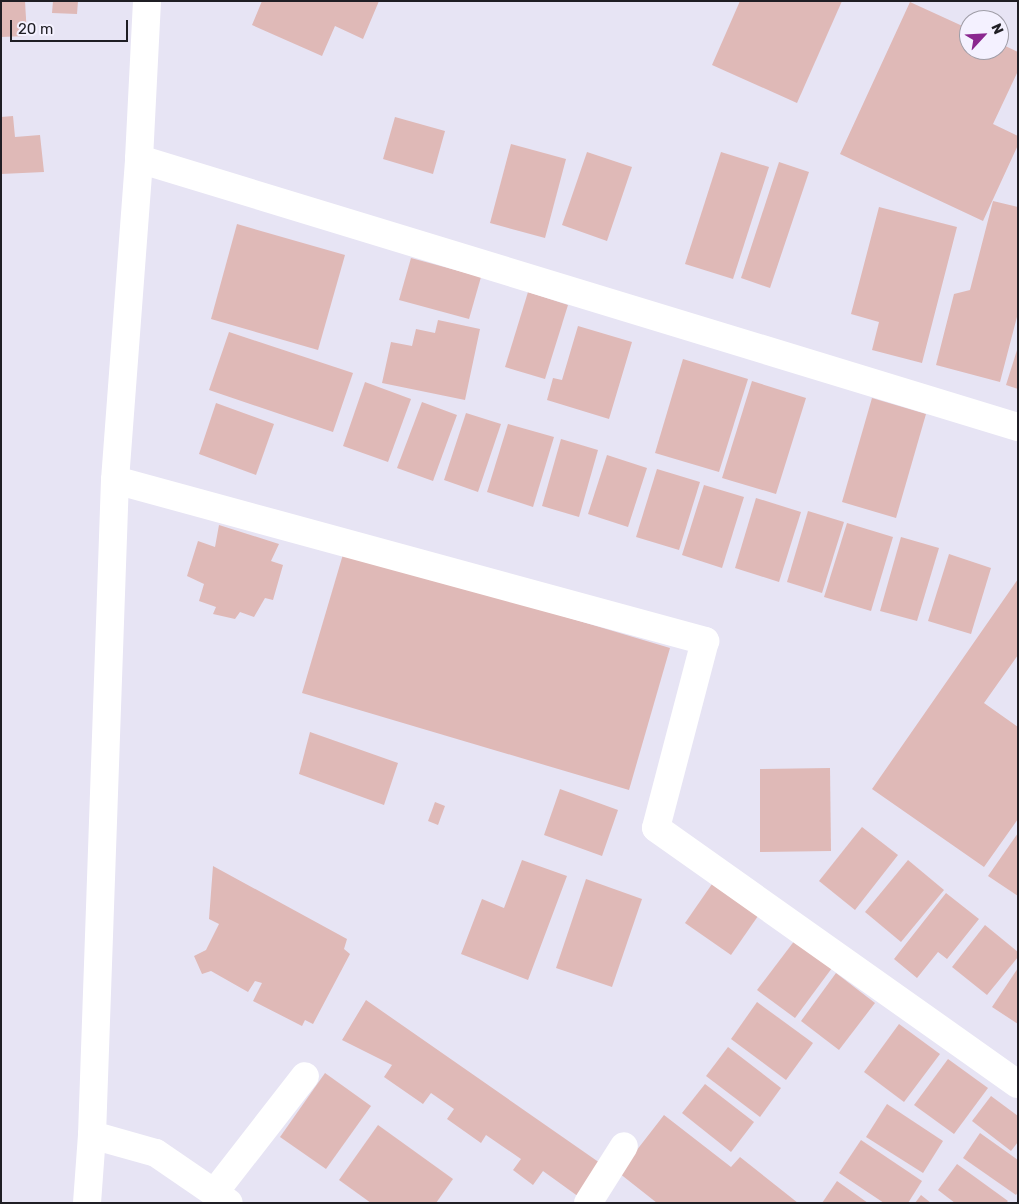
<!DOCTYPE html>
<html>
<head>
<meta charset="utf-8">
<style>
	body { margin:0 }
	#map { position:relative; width:1019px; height:1204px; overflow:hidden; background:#e7e4f4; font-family:Rubik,sans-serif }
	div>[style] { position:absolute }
	.building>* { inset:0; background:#dfb9b7 }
	.minor>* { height:28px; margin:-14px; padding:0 14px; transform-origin:14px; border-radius:14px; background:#fff }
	span { translate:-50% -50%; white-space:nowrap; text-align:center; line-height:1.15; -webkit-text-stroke:4px #f4f1ff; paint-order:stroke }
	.frame { position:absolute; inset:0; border:2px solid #1f1e24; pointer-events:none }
	.north { position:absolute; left:959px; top:10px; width:50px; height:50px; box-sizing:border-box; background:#f4f1ff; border:1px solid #9f9da7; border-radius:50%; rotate:65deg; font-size:14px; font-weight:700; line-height:20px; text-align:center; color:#1f1e24 }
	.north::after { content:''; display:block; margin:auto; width:18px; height:22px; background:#8a278f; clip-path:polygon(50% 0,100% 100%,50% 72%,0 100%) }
	.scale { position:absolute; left:10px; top:20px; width:118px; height:22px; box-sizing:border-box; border:2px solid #1f1e24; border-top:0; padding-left:6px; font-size:15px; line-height:18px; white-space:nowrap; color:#1f1e24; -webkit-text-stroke:4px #f4f1ff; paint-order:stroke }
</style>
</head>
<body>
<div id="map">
	<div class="building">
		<div style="clip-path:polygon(1px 1px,25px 1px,27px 36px,1px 37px)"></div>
		<div style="clip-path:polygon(53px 1px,78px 1px,77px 14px,52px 13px)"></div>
		<div style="clip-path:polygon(262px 1px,379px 1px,363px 39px,335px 26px,322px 56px,252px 25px)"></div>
		<div style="clip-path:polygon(740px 1px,842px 1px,797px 103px,712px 65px)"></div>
		<div style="clip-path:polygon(910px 2px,969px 29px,969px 50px,999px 50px,999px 43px,1018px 52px,1018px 71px,993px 124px,1018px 136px,1018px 145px,983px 221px,840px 154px)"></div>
		<div style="clip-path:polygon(13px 116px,15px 137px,40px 135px,44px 172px,1px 174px,1px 117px)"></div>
		<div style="clip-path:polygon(395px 117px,445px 131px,433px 174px,383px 159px)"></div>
		<div style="clip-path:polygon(511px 144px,566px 159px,545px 238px,490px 223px)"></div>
		<div style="clip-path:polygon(587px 152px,632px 167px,607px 241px,562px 225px)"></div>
		<div style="clip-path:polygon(721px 152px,769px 167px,733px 279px,685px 264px)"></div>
		<div style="clip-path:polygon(779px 162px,809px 172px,770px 288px,741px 278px)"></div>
		<div style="clip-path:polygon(993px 201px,1018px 207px,1018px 313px,1000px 382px,936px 365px,954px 294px,970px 290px)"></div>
		<div style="clip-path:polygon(879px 207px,957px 227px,922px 363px,872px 350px,879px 322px,851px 314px)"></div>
		<div style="clip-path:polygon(237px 224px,345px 255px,318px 350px,211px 319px)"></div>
		<div style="clip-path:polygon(411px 258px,481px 277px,469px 319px,399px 300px)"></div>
		<div style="clip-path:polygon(528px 292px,568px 305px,545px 379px,505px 367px)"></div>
		<div style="clip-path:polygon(438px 320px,480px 329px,465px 400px,382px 383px,391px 342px,412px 346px,416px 329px,435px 333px)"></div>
		<div style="clip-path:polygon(578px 326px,632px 342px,609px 419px,547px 400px,553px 378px,562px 380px)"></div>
		<div style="clip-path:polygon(229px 332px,353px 373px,333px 432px,209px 390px)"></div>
		<div style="clip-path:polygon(1017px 350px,1018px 350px,1018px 389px,1006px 385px)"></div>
		<div style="clip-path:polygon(683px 359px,748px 379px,719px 472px,655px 453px)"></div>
		<div style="clip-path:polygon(752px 381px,806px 398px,776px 494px,722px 478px)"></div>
		<div style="clip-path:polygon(365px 382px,411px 399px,388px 462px,343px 446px)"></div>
		<div style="clip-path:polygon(872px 398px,926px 414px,896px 518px,842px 502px)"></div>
		<div style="clip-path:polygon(422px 402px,457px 415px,433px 481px,397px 468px)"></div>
		<div style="clip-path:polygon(216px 403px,274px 424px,256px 475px,199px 454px)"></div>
		<div style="clip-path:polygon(466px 413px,501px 424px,478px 492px,444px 480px)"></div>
		<div style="clip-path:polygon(508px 424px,554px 437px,533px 507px,487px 492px)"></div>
		<div style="clip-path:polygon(561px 439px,598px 450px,579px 517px,542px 506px)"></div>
		<div style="clip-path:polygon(607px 455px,647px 468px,628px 527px,588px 514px)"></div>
		<div style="clip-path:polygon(657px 469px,700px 482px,679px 550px,636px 537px)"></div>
		<div style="clip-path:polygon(704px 485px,744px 497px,722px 568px,682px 555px)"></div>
		<div style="clip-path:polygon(756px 498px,801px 512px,779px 582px,735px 568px)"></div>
		<div style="clip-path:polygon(808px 511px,844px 522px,822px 593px,787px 582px)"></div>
		<div style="clip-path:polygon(847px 523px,893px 537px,871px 611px,824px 597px)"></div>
		<div style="clip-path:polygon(219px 525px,279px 544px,271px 561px,283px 565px,273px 600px,265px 598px,254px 617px,240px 612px,235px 619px,213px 614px,216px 607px,199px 601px,204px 584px,187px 576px,198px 541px,215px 547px)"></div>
		<div style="clip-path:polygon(901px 537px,939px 548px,917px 621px,880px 611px)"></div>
		<div style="clip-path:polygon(344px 551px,670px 648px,629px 790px,302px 693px)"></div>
		<div style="clip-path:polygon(949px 554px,991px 568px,971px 634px,928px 621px)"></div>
		<div style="clip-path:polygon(1018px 579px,1018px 655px,984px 703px,1018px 727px,1018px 819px,984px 867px,872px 789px)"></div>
		<div style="clip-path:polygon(310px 732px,398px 763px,384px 805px,299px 774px)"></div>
		<div style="clip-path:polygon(830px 768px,831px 851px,760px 852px,760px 769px)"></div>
		<div style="clip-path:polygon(560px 789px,618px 810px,602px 856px,544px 835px)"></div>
		<div style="clip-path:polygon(435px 802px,445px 806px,438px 825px,428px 821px)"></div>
		<div style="clip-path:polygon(862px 827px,898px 855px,855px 910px,819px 881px)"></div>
		<div style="clip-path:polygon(1018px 833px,1018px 896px,988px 876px)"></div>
		<div style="clip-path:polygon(522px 860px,567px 876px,528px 980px,461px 954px,482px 899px,504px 908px)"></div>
		<div style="clip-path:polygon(908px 860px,944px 890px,901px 942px,865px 912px)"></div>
		<div style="clip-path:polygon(213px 866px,347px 939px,344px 949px,350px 954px,313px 1024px,305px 1020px,302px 1026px,253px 1001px,262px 983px,255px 981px,248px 992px,211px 971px,202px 974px,194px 956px,206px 950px,219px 924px,209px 919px)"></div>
		<div style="clip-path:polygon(586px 879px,642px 899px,612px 987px,556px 968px)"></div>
		<div style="clip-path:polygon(712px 884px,758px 916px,731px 955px,685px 923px)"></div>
		<div style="clip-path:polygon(946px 893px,979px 919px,947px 959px,938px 952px,917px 978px,894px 959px)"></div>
		<div style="clip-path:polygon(985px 925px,1018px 952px,1018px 957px,987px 995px,952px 967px)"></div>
		<div style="clip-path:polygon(795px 940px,832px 968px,795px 1018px,757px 990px)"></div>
		<div style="clip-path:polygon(1018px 968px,1018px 1024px,992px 1007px)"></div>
		<div style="clip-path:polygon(836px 973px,875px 1003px,839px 1050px,801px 1021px)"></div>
		<div style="clip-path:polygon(366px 1000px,600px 1163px,579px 1197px,543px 1171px,533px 1185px,513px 1170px,521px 1159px,486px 1135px,481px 1143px,447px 1119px,454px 1109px,431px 1093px,423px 1104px,384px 1077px,392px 1065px,342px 1040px)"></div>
		<div style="clip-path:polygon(757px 1002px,813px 1043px,786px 1080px,731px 1039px)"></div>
		<div style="clip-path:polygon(899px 1024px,940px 1054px,904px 1102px,864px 1072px)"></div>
		<div style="clip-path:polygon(728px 1047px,781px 1088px,760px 1117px,706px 1076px)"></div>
		<div style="clip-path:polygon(948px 1059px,988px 1088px,954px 1134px,914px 1105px)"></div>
		<div style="clip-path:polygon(325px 1073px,371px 1106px,326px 1169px,280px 1137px)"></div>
		<div style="clip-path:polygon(705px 1084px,754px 1122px,731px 1152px,682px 1113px)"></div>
		<div style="clip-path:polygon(991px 1096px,1018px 1116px,1018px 1142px,1011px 1151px,972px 1121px)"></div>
		<div style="clip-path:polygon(887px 1104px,943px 1141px,923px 1173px,866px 1137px)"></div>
		<div style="clip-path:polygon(664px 1115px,731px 1167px,740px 1157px,798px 1203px,657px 1203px,619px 1173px)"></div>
		<div style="clip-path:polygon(378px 1125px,453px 1179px,436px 1203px,371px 1203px,339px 1180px)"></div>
		<div style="clip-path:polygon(980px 1133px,1018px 1160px,1018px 1192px,1016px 1195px,963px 1158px)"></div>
		<div style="clip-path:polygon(861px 1140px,922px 1181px,908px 1203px,884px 1203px,839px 1173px)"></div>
		<div style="clip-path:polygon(957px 1164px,1008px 1201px,1006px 1203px,955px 1203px,938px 1190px)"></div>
		<div style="clip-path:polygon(837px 1181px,868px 1203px,822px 1203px)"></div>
		<div style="clip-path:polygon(921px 1195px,931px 1203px,915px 1203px)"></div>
	</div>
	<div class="minor">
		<div style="left:139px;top:159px;width:919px;rotate:16.96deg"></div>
		<div style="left:115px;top:480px;width:612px;rotate:15.26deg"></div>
		<div style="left:705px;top:641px;width:193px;rotate:104.7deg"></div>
		<div style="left:656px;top:828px;width:443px;rotate:35.3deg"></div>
		<div style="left:92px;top:1135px;width:66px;rotate:15.7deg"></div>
		<div style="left:156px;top:1153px;width:88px;rotate:34.4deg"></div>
		<div style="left:214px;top:1193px;width:148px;rotate:-52.1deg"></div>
		<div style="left:87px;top:1203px;width:68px;rotate:-85.8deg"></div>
		<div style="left:92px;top:1135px;width:655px;rotate:-87.99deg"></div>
		<div style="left:115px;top:480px;width:322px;rotate:-85.7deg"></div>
		<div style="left:139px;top:159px;width:158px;rotate:-87.1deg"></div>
		<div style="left:588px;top:1203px;width:67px;rotate:-57.7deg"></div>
	</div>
	<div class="frame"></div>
	<div class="north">N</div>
	<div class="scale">20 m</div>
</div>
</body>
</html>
